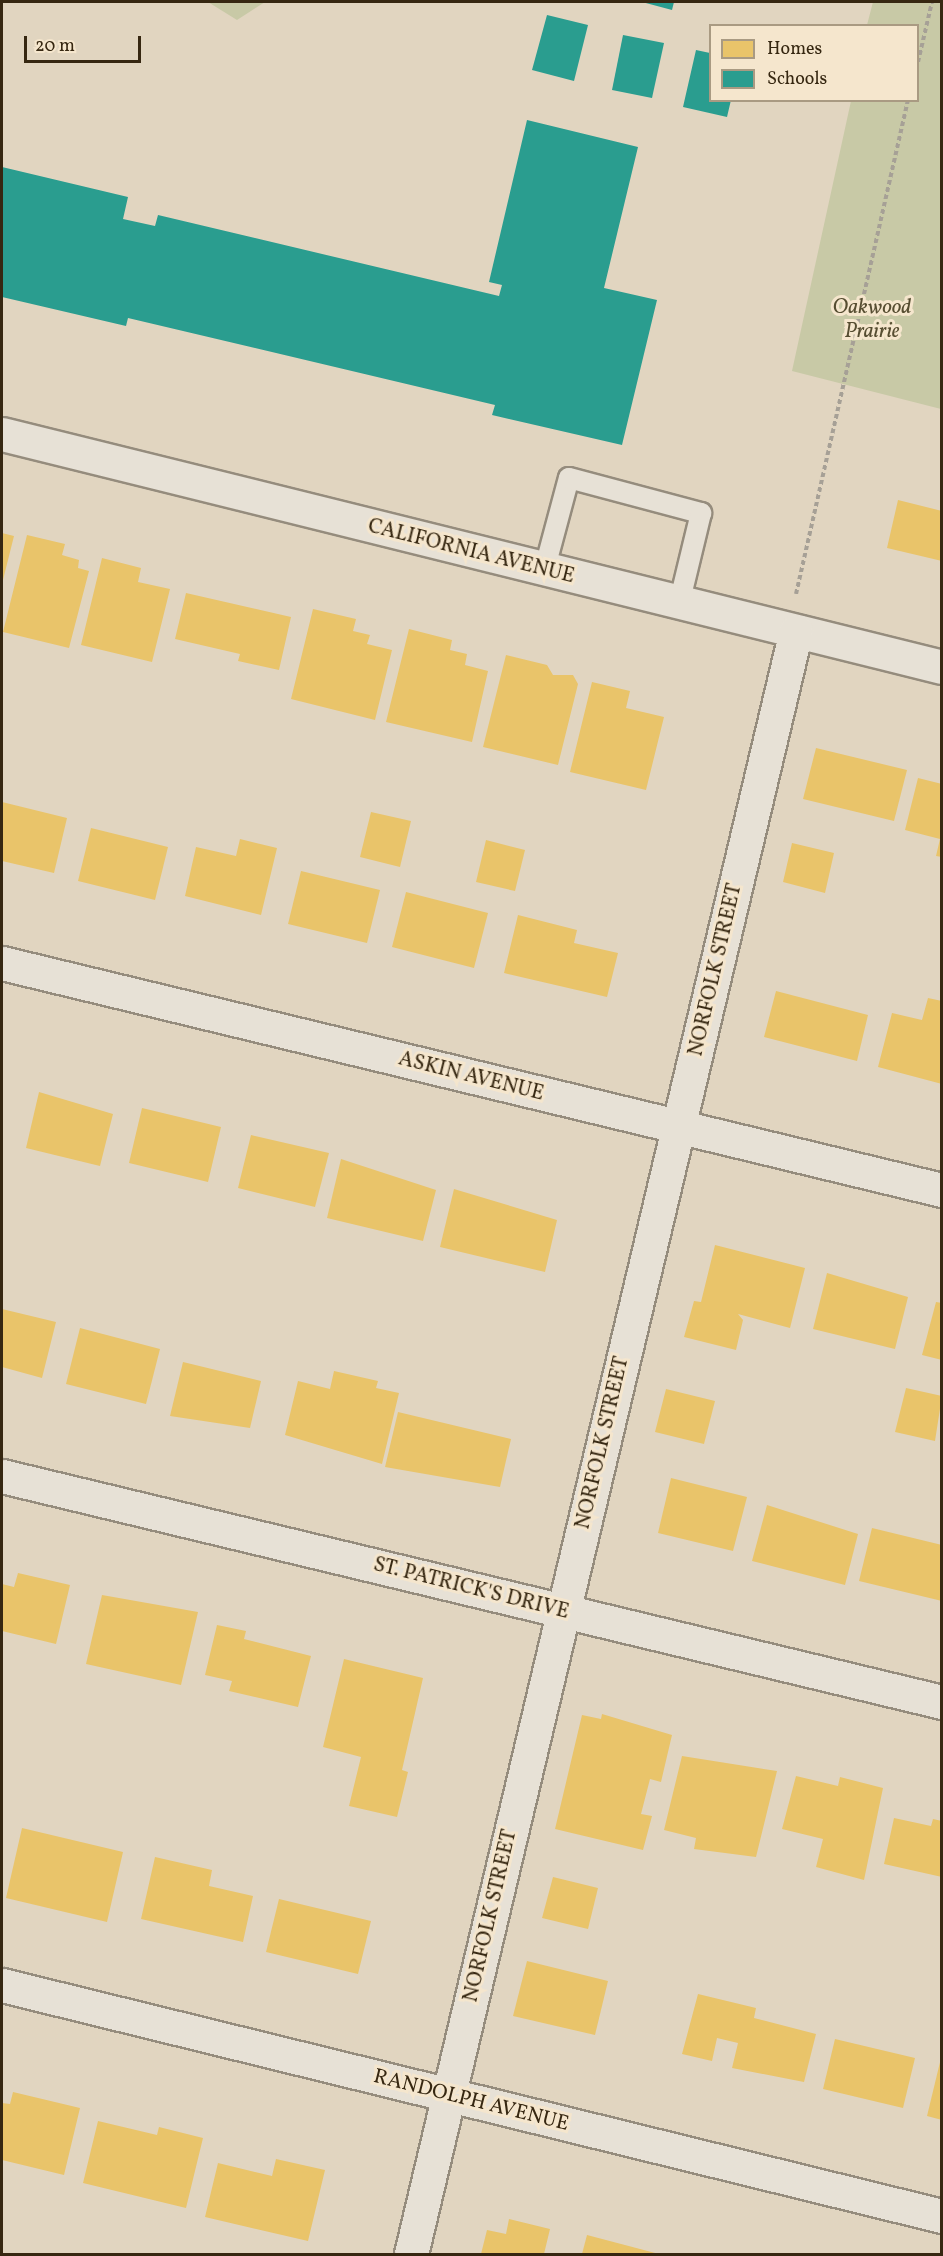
<!DOCTYPE html>
<html>
<head>
<meta charset="utf-8">
<style>
	body { margin:0 }
	#map { position:relative; width:943px; height:2256px; overflow:hidden; background:#e1d5c0; font-family:Vollkorn,serif }
	div>[style] { position:absolute }
	.green>* { inset:0; background:#c8c9a6 }
	.homes>* { inset:0; background:#e9c46a }
	.schools>* { inset:0; background:#2a9d8f }
	.path>* { height:4px; margin-top:-2px; transform-origin:0; background:repeating-linear-gradient(90deg,#a6a096 0 4.5px,transparent 0 7.5px) }
	.roads { filter:drop-shadow(2px 0 #958c7d) drop-shadow(-2px 0 #958c7d) drop-shadow(0 2px #958c7d) drop-shadow(0 -2px #958c7d) }
	.lane>* { height:20px; margin:-10px; padding:0 10px; transform-origin:10px; border-radius:10px; background:#e7e1d6 }
	.street>* { height:33px; margin:-16.5px; padding:0 16.5px; transform-origin:16.5px; border-radius:16.5px; background:#e7e1d6 }
	span { translate:-50% -50%; white-space:nowrap; text-align:center; line-height:1.15; -webkit-text-stroke:6px #f5e6cd; paint-order:stroke }
	.park-label { font-size:21px; color:#564d31; font-style:italic }
	.street-label { font-size:21px; color:#362711 }
	.frame { position:absolute; inset:0; border:3px solid #362711; pointer-events:none }
	.legend { position:absolute; left:709px; top:24px; width:210px; height:78px; box-sizing:border-box; background:#f5e6cd; border:2px solid #a99a82; margin:0; padding:8px 10px; list-style:none; font-size:18px; color:#362711 }
	.legend li { display:flex; align-items:center; gap:12px; height:30px }
	.legend b { width:30px; border:2px solid #a99a82 }
	.scale { position:absolute; left:24px; top:36px; width:117px; height:27px; box-sizing:border-box; border:3px solid #362711; border-top:0; padding-left:8px; font-size:18px; line-height:21px; white-space:nowrap; color:#362711; -webkit-text-stroke:4px #f5e6cd; paint-order:stroke }
</style>
</head>
<body>
<div id="map">
	<div class="green">
		<div style="clip-path:polygon(208px 2px,265px 2px,237px 20px)"></div>
		<div style="clip-path:polygon(873px 2px,941px 2px,941px 409px,792px 371px,851px 101px,918px 100px,918px 26px,867px 25px)"></div>
	</div>
	<div class="homes">
		<div style="clip-path:polygon(898px 500px,942px 511px,942px 561px,887px 548px)"></div>
		<div style="clip-path:polygon(2px 533px,14px 536px,2px 584px)"></div>
		<div style="clip-path:polygon(27px 535px,65px 544px,62px 555px,79px 560px,78px 568px,89px 571px,69px 648px,3px 632px)"></div>
		<div style="clip-path:polygon(102px 558px,141px 568px,138px 582px,170px 589px,152px 662px,81px 645px)"></div>
		<div style="clip-path:polygon(186px 593px,291px 617px,279px 670px,238px 661px,240px 654px,175px 639px)"></div>
		<div style="clip-path:polygon(313px 609px,356px 619px,353px 631px,370px 635px,367px 644px,392px 650px,375px 720px,291px 699px)"></div>
		<div style="clip-path:polygon(409px 629px,452px 640px,450px 650px,467px 654px,465px 665px,488px 671px,472px 742px,386px 722px)"></div>
		<div style="clip-path:polygon(506px 655px,547px 665px,553px 675px,573px 675px,578px 684px,558px 765px,483px 747px)"></div>
		<div style="clip-path:polygon(592px 682px,630px 691px,626px 708px,664px 717px,646px 790px,570px 772px)"></div>
		<div style="clip-path:polygon(816px 748px,907px 770px,894px 821px,803px 799px)"></div>
		<div style="clip-path:polygon(918px 778px,942px 784px,942px 857px,936px 856px,940px 839px,905px 830px)"></div>
		<div style="clip-path:polygon(2px 802px,67px 818px,54px 873px,2px 861px)"></div>
		<div style="clip-path:polygon(371px 812px,411px 821px,400px 867px,360px 857px)"></div>
		<div style="clip-path:polygon(91px 828px,168px 847px,155px 900px,78px 881px)"></div>
		<div style="clip-path:polygon(240px 839px,277px 848px,261px 915px,185px 896px,196px 847px,236px 856px)"></div>
		<div style="clip-path:polygon(486px 840px,525px 850px,515px 891px,476px 882px)"></div>
		<div style="clip-path:polygon(792px 843px,834px 853px,825px 893px,783px 882px)"></div>
		<div style="clip-path:polygon(301px 871px,380px 890px,367px 943px,288px 924px)"></div>
		<div style="clip-path:polygon(406px 892px,488px 913px,474px 968px,392px 947px)"></div>
		<div style="clip-path:polygon(518px 915px,577px 930px,574px 943px,618px 953px,607px 997px,504px 973px)"></div>
		<div style="clip-path:polygon(776px 991px,868px 1015px,857px 1061px,764px 1037px)"></div>
		<div style="clip-path:polygon(928px 998px,942px 1001px,942px 1084px,878px 1067px,892px 1013px,922px 1020px)"></div>
		<div style="clip-path:polygon(39px 1092px,113px 1114px,100px 1166px,26px 1148px)"></div>
		<div style="clip-path:polygon(142px 1108px,221px 1127px,208px 1182px,129px 1163px)"></div>
		<div style="clip-path:polygon(251px 1135px,329px 1153px,315px 1207px,238px 1188px)"></div>
		<div style="clip-path:polygon(341px 1159px,436px 1190px,423px 1241px,327px 1218px)"></div>
		<div style="clip-path:polygon(454px 1189px,557px 1220px,545px 1272px,440px 1247px)"></div>
		<div style="clip-path:polygon(715px 1245px,805px 1268px,790px 1328px,738px 1314px,743px 1320px,736px 1350px,684px 1337px,694px 1301px,701px 1302px)"></div>
		<div style="clip-path:polygon(827px 1273px,908px 1297px,895px 1349px,813px 1329px)"></div>
		<div style="clip-path:polygon(936px 1302px,942px 1303px,942px 1360px,922px 1355px)"></div>
		<div style="clip-path:polygon(2px 1309px,56px 1322px,42px 1378px,2px 1367px)"></div>
		<div style="clip-path:polygon(80px 1328px,160px 1349px,146px 1404px,66px 1384px)"></div>
		<div style="clip-path:polygon(183px 1362px,261px 1381px,250px 1428px,170px 1416px)"></div>
		<div style="clip-path:polygon(334px 1371px,378px 1381px,376px 1388px,399px 1393px,382px 1464px,285px 1435px,298px 1381px,330px 1389px)"></div>
		<div style="clip-path:polygon(906px 1388px,942px 1396px,935px 1441px,895px 1432px)"></div>
		<div style="clip-path:polygon(666px 1389px,715px 1401px,704px 1444px,655px 1432px)"></div>
		<div style="clip-path:polygon(398px 1412px,511px 1439px,500px 1487px,385px 1467px)"></div>
		<div style="clip-path:polygon(671px 1478px,747px 1497px,733px 1551px,658px 1533px)"></div>
		<div style="clip-path:polygon(767px 1505px,858px 1534px,845px 1585px,752px 1561px)"></div>
		<div style="clip-path:polygon(872px 1528px,942px 1545px,942px 1601px,859px 1581px)"></div>
		<div style="clip-path:polygon(18px 1573px,70px 1585px,56px 1644px,2px 1631px,2px 1584px,14px 1587px)"></div>
		<div style="clip-path:polygon(102px 1595px,198px 1612px,181px 1685px,86px 1664px)"></div>
		<div style="clip-path:polygon(217px 1625px,246px 1631px,244px 1639px,311px 1656px,298px 1707px,229px 1691px,232px 1681px,205px 1675px)"></div>
		<div style="clip-path:polygon(344px 1659px,423px 1678px,402px 1770px,408px 1772px,397px 1817px,349px 1806px,361px 1757px,323px 1747px)"></div>
		<div style="clip-path:polygon(602px 1714px,672px 1735px,661px 1782px,650px 1779px,641px 1814px,652px 1816px,643px 1850px,555px 1829px,582px 1715px,601px 1719px)"></div>
		<div style="clip-path:polygon(682px 1756px,777px 1771px,756px 1857px,694px 1849px,696px 1838px,664px 1830px)"></div>
		<div style="clip-path:polygon(796px 1776px,838px 1786px,840px 1777px,883px 1788px,864px 1880px,816px 1867px,823px 1839px,782px 1829px)"></div>
		<div style="clip-path:polygon(894px 1818px,931px 1826px,933px 1819px,942px 1821px,942px 1877px,884px 1864px)"></div>
		<div style="clip-path:polygon(22px 1828px,123px 1852px,107px 1922px,6px 1898px)"></div>
		<div style="clip-path:polygon(155px 1857px,212px 1870px,209px 1886px,253px 1896px,243px 1942px,141px 1919px)"></div>
		<div style="clip-path:polygon(553px 1877px,598px 1888px,588px 1929px,542px 1918px)"></div>
		<div style="clip-path:polygon(279px 1899px,371px 1921px,358px 1974px,266px 1952px)"></div>
		<div style="clip-path:polygon(527px 1961px,608px 1981px,595px 2035px,513px 2016px)"></div>
		<div style="clip-path:polygon(698px 1994px,756px 2008px,754px 2018px,816px 2034px,804px 2082px,732px 2068px,738px 2043px,717px 2038px,712px 2061px,682px 2054px)"></div>
		<div style="clip-path:polygon(835px 2039px,915px 2058px,903px 2108px,823px 2089px)"></div>
		<div style="clip-path:polygon(941px 2058px,942px 2058px,942px 2120px,927px 2116px)"></div>
		<div style="clip-path:polygon(13px 2092px,80px 2108px,64px 2175px,2px 2160px,2px 2103px,10px 2104px)"></div>
		<div style="clip-path:polygon(98px 2121px,157px 2135px,159px 2127px,203px 2138px,186px 2208px,83px 2183px)"></div>
		<div style="clip-path:polygon(276px 2159px,325px 2170px,308px 2241px,205px 2217px,218px 2163px,272px 2176px)"></div>
		<div style="clip-path:polygon(509px 2219px,550px 2229px,544px 2254px,481px 2254px,487px 2230px,506px 2234px)"></div>
		<div style="clip-path:polygon(587px 2235px,659px 2254px,582px 2254px)"></div>
	</div>
	<div class="schools">
		<div style="clip-path:polygon(642px 2px,674px 2px,672px 10px)"></div>
		<div style="clip-path:polygon(547px 15px,588px 25px,574px 81px,532px 70px)"></div>
		<div style="clip-path:polygon(623px 35px,664px 43px,652px 98px,612px 90px)"></div>
		<div style="clip-path:polygon(696px 50px,710px 53px,710px 100px,731px 100px,727px 117px,683px 107px)"></div>
		<div style="clip-path:polygon(527px 120px,638px 147px,604px 288px,657px 300px,622px 445px,492px 415px,495px 405px,128px 318px,126px 326px,2px 297px,2px 167px,128px 197px,123px 219px,155px 226px,158px 215px,499px 296px,502px 285px,489px 282px)"></div>
	</div>
	<div class="path">
		<div style="left:918px;top:62px;width:62px;rotate:-76.9deg"></div>
		<div style="left:796px;top:594px;width:507px;rotate:-77.23deg"></div>
	</div>
	<div class="roads">
		<div class="lane">
			<div style="left:544px;top:571px;width:96px;rotate:-75deg"></div>
			<div style="left:569px;top:478px;width:137px;rotate:14.9deg"></div>
			<div style="left:701px;top:513px;width:94px;rotate:103.6deg"></div>
		</div>
		<div class="street">
			<div style="left:2px;top:434px;width:968px;rotate:13.92deg"></div>
			<div style="left:2px;top:963px;width:967px;rotate:13.58deg"></div>
			<div style="left:2px;top:1476px;width:967px;rotate:13.52deg"></div>
			<div style="left:2px;top:1985px;width:968px;rotate:13.81deg"></div>
			<div style="left:411px;top:2254px;width:1668px;rotate:-76.66deg"></div>
		</div>
	</div>
	<div class="park-label">
		<span style="left:872px;top:320px">Oakwood<br>Prairie</span>
	</div>
	<div class="street-label">
		<span style="left:471px;top:552px;rotate:14deg">CALIFORNIA AVENUE</span>
		<span style="left:716px;top:970px;rotate:-77deg">NORFOLK STREET</span>
		<span style="left:471px;top:1077px;rotate:14deg">ASKIN AVENUE</span>
		<span style="left:603px;top:1443px;rotate:-77deg">NORFOLK STREET</span>
		<span style="left:471px;top:1589px;rotate:14deg">ST. PATRICK'S DRIVE</span>
		<span style="left:491px;top:1916px;rotate:-77deg">NORFOLK STREET</span>
		<span style="left:471px;top:2101px;rotate:14deg">RANDOLPH AVENUE</span>
	</div>
	<div class="frame"></div>
	<ul class="legend">
	<li><b style="height:16px;background:#e9c46a"></b>Homes</li>
	<li><b style="height:16px;background:#2a9d8f"></b>Schools</li>
	</ul>
	<div class="scale">20 m</div>
</div>
</body>
</html>
